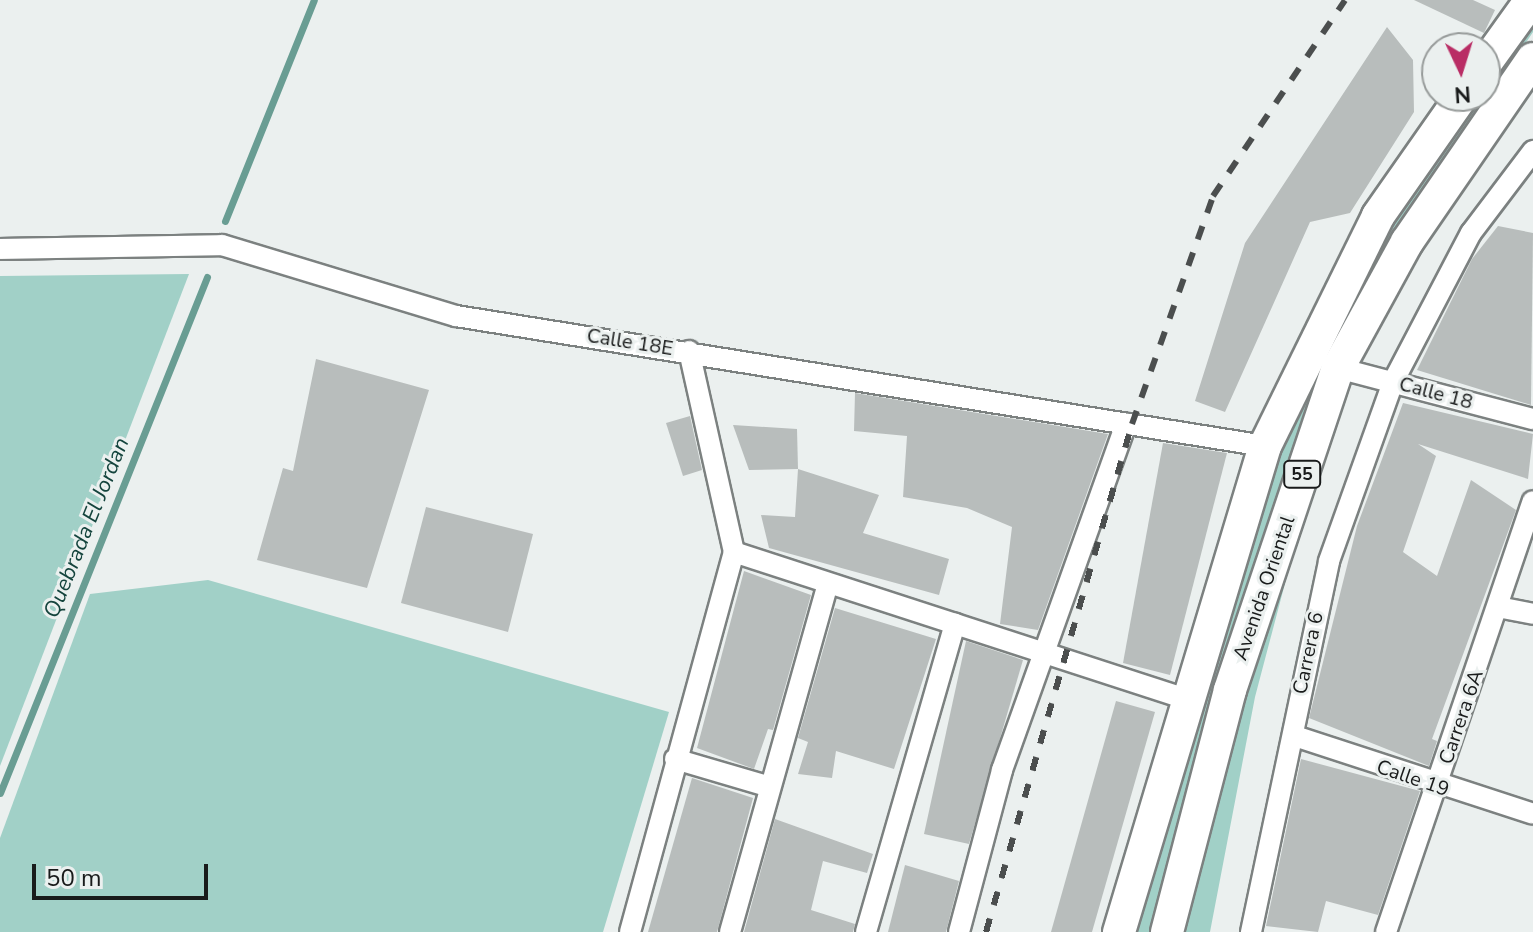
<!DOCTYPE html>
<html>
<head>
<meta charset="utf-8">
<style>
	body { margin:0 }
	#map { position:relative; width:1533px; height:932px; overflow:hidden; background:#ebf0ef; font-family:"Nunito Sans",sans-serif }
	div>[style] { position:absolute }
	.green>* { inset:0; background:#a1d0c7 }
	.stream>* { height:7px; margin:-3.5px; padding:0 3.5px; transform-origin:3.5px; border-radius:3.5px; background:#699d93 }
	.building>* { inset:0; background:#b8bdbc }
	.roads { filter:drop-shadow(2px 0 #7c8180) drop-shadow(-2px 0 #7c8180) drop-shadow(0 2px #7c8180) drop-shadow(0 -2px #7c8180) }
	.street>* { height:20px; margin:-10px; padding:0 10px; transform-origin:10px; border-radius:10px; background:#fff }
	.primary>* { height:32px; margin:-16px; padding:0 16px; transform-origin:16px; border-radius:16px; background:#fff }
	.rail>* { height:6px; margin-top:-3px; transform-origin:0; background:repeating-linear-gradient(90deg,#4b4e4e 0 14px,transparent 0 28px) }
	span { translate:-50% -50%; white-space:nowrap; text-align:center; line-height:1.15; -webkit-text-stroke:6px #ebf0ef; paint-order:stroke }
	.shield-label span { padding:2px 6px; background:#ebf0ef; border:2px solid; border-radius:6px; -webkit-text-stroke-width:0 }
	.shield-label { font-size:18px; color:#191b1b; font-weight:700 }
	.street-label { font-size:20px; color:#191b1b }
	.water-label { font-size:22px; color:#14443d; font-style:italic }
	.north { position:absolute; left:1421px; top:32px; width:80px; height:80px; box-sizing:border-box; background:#ebf0ef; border:2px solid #979b9a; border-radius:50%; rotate:176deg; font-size:22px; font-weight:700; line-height:32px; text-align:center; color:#191b1b }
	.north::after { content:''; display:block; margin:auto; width:28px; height:36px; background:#b92d65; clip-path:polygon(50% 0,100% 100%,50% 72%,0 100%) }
	.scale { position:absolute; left:32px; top:864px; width:176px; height:36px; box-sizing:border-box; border:4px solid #191b1b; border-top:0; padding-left:10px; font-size:24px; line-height:28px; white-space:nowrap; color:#191b1b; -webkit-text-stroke:6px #ebf0ef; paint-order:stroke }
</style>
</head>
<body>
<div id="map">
	<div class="green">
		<div style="clip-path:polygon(1533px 7px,1533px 32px,1406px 222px,1218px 699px,1151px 932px,1133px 932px,1264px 492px,1300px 400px,1395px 213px,1470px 96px,1485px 96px,1485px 75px)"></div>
		<div style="clip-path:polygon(189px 274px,0 766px,0 276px)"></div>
		<div style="clip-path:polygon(1307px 500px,1255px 697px,1210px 932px,1172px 932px)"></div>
		<div style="clip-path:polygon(208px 580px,669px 712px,603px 932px,0 932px,0 838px,90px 594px)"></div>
	</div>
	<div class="stream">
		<div style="left:225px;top:221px;width:238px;rotate:-68.1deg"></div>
		<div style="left:0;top:793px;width:556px;rotate:-68.14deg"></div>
	</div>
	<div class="building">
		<div style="clip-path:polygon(1414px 0,1473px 0,1495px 10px,1484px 33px)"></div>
		<div style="clip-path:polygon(1387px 27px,1413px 60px,1414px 112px,1350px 213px,1310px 222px,1225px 412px,1195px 401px,1245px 243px)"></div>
		<div style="clip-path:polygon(1498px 226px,1533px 233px,1531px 405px,1417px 370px,1472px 259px)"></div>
		<div style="clip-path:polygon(316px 359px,429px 390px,367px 588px,257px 560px,283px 468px,293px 471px)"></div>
		<div style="clip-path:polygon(855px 393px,1108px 434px,1038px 630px,1000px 624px,1012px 527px,967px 508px,903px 497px,907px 436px,854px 431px)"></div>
		<div style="clip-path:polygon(1403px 403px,1533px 434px,1528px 479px,1418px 444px,1436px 456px,1403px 552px,1437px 576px,1471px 480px,1516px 510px,1432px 739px,1437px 741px,1429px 766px,1309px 718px,1357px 526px)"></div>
		<div style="clip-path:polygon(690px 416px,702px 470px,683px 476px,666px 423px)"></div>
		<div style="clip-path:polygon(733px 425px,797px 429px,798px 469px,749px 470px)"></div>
		<div style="clip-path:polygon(1163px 443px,1227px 453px,1170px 675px,1123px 663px)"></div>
		<div style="clip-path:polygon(798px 469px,879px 495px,863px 533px,949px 559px,939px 595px,769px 548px,761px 515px,795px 517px)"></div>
		<div style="clip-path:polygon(426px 507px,533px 534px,508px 632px,401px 603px)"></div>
		<div style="clip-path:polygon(744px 571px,811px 595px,773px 730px,768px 729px,754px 769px,697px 748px)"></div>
		<div style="clip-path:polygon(835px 608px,936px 639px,894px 769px,836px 751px,832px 778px,798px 774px,808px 742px,798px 738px)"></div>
		<div style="clip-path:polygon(966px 641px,1023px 660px,969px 844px,924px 834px)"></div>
		<div style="clip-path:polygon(1116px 701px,1155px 712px,1092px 932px,1051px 932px)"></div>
		<div style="clip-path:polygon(1301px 759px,1420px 791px,1378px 915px,1326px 901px,1318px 932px,1266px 926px)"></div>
		<div style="clip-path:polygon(692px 778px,753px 798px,717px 932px,648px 932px)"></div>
		<div style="clip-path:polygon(775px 819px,873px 854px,867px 873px,823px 861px,811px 910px,855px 924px,853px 932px,744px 932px)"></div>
		<div style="clip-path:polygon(905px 865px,959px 881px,946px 932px,888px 932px)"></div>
	</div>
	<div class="roads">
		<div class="street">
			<div style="left:0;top:249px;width:222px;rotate:-1deg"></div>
			<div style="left:222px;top:245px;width:245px;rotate:16.9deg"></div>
			<div style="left:456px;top:316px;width:819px;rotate:9.13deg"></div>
			<div style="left:1338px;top:368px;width:202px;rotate:14.7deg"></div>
			<div style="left:734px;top:552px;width:476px;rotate:18deg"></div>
			<div style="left:1498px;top:607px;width:36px;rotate:11deg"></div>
			<div style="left:1295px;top:736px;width:250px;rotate:18.1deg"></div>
			<div style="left:675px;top:759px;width:99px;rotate:16.4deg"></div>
			<div style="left:630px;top:932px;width:394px;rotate:-74.7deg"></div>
			<div style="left:734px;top:552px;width:206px;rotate:-102.6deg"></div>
			<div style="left:730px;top:932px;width:358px;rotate:-74.3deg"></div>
			<div style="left:866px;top:932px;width:321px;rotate:-73.9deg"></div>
			<div style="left:959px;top:932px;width:168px;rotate:-75.1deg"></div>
			<div style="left:1002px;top:770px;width:368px;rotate:-70.3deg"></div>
			<div style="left:1251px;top:932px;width:379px;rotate:-78.1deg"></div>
			<div style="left:1329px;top:561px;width:190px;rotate:-70.3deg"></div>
			<div style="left:1393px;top:382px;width:168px;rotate:-62.4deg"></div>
			<div style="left:1471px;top:233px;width:103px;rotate:-52.9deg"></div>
			<div style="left:1386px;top:932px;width:455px;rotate:-71.2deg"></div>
		</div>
		<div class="primary">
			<div style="left:1485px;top:64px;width:79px;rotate:-54.3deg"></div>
			<div style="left:1119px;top:932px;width:507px;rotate:-73.28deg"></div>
			<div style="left:1265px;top:446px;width:256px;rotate:-63.8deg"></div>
			<div style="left:1378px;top:216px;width:146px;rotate:-55deg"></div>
			<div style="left:1167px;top:932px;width:250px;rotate:-75.4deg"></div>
			<div style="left:1230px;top:690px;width:340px;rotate:-71.5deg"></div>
			<div style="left:1338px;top:368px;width:144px;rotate:-61.3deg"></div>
			<div style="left:1407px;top:242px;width:222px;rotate:-55.5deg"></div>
		</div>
	</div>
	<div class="rail">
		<div style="left:986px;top:932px;width:529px;rotate:-73.97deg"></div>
		<div style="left:1132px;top:424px;width:242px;rotate:-70.4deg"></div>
		<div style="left:1213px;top:196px;width:236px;rotate:-56deg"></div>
	</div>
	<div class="shield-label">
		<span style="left:1302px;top:474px">55</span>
	</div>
	<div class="street-label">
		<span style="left:630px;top:342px;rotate:9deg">Calle 18E</span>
		<span style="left:1436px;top:393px;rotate:15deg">Calle 18</span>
		<span style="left:1264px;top:588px;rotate:-71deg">Avenida Oriental</span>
		<span style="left:1308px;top:653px;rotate:-78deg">Carrera 6</span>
		<span style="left:1461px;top:717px;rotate:-71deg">Carrera 6A</span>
		<span style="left:1413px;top:778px;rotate:19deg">Calle 19</span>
	</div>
	<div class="water-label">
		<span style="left:87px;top:528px;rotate:-68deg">Quebrada El Jordan</span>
	</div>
	<div class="north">N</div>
	<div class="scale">50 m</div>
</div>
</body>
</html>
